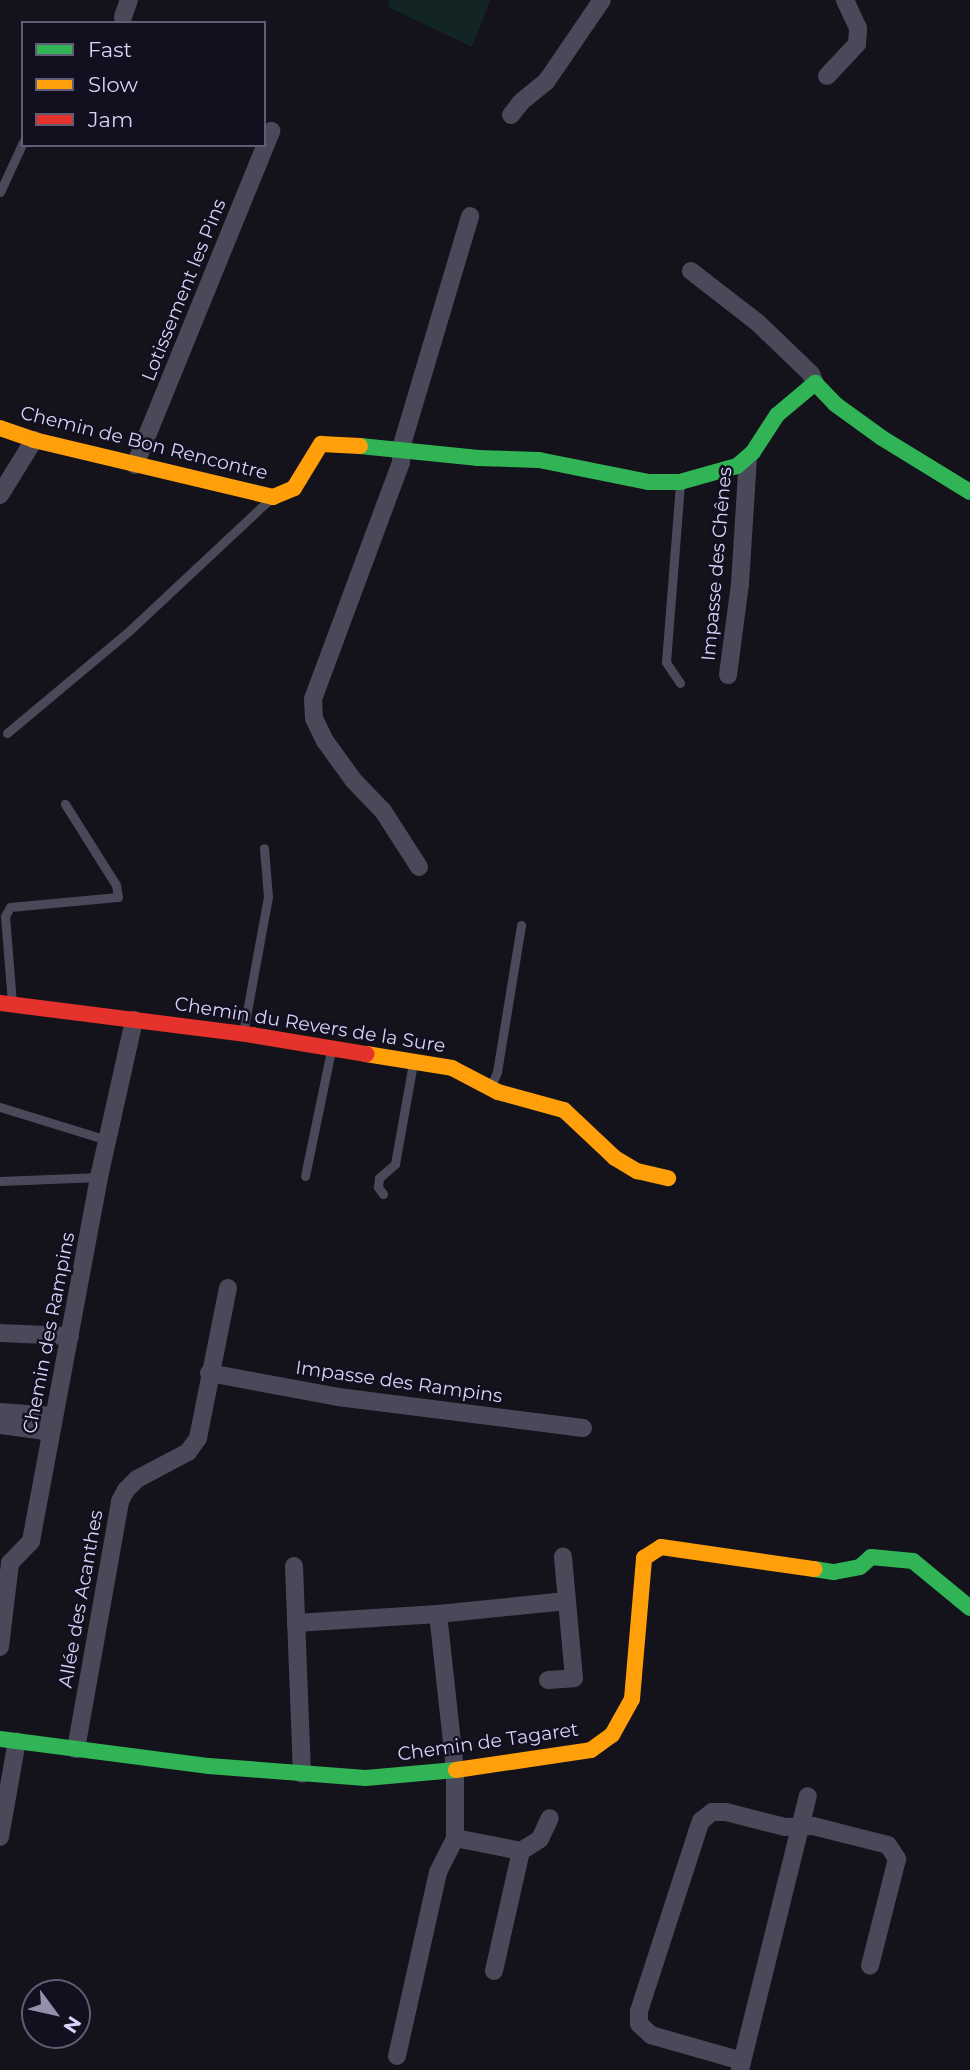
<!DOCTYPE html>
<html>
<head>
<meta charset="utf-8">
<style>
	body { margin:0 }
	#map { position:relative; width:970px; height:2070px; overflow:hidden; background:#14121a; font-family:Montserrat,sans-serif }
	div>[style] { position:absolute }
	.green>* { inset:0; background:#132425 }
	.lane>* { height:9px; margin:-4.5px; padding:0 4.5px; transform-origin:4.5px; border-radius:4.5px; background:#4a495a }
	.street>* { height:18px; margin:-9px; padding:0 9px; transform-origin:9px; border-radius:9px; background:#4a495a }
	.fast>* { height:16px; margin:-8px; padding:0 8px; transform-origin:8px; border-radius:8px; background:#30b455 }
	.slow>* { height:16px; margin:-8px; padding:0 8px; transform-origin:8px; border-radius:8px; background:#ff9f0a }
	.jam>* { height:16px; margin:-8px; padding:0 8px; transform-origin:8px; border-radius:8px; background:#e5322d }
	span { translate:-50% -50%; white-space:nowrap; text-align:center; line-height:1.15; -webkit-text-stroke:5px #120f1e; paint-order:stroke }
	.street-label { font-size:19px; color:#d9d2f9 }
	.legend { position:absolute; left:21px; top:21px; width:245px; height:126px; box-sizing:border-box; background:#120f1e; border:2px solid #625d76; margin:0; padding:9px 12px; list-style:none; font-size:21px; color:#d9d2f9 }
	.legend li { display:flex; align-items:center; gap:14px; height:35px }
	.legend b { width:35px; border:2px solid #625d76 }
	.north { position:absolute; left:21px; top:1979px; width:70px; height:70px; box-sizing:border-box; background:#120f1e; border:2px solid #625d76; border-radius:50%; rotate:123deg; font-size:19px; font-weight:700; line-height:28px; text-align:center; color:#d9d2f9 }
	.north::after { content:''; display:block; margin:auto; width:24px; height:32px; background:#948fab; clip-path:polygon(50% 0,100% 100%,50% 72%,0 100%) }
</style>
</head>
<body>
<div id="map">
	<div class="green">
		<div style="clip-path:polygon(390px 0,490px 0,472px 47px,388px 7px)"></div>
	</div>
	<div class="lane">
		<div style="left:0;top:192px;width:55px;rotate:-65.3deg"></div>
		<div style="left:680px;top:683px;width:25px;rotate:-124deg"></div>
		<div style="left:666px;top:662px;width:180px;rotate:-85.5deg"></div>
		<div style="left:7px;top:733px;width:160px;rotate:-39.9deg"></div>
		<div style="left:130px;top:630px;width:190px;rotate:-43.1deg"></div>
		<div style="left:12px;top:1003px;width:87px;rotate:-94.6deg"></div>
		<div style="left:5px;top:916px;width:10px;rotate:-61deg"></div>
		<div style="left:10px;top:907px;width:108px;rotate:-5.3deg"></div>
		<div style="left:118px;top:897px;width:12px;rotate:-99deg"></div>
		<div style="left:116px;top:885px;width:96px;rotate:-122.2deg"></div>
		<div style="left:243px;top:1033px;width:138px;rotate:-79.6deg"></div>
		<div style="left:268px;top:897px;width:49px;rotate:-94.7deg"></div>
		<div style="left:491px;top:1086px;width:15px;rotate:-67deg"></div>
		<div style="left:497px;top:1072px;width:149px;rotate:-80.7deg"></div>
		<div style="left:0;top:1107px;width:112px;rotate:17.1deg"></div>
		<div style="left:305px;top:1176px;width:129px;rotate:-78.3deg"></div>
		<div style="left:0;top:1181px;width:99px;rotate:-2.3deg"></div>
		<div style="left:383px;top:1194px;width:9px;rotate:-126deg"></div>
		<div style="left:378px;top:1187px;width:9px;rotate:-84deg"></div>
		<div style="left:379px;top:1178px;width:21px;rotate:-41deg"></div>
		<div style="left:395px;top:1164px;width:103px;rotate:-79.9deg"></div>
	</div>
	<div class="street">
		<div style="left:123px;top:17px;width:18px;rotate:-71deg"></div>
		<div style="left:827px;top:76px;width:44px;rotate:-46.8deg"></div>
		<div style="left:857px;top:44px;width:16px;rotate:-86deg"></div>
		<div style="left:858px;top:28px;width:31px;rotate:-115deg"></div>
		<div style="left:511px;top:115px;width:16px;rotate:-52deg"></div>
		<div style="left:521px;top:102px;width:32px;rotate:-39deg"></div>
		<div style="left:546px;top:82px;width:99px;rotate:-55.7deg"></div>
		<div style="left:691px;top:271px;width:83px;rotate:37.7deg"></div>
		<div style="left:757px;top:322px;width:75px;rotate:43.9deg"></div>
		<div style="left:811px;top:374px;width:10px;rotate:66deg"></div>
		<div style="left:135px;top:465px;width:361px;rotate:-67.8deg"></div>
		<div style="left:0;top:495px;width:65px;rotate:-58.3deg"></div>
		<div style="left:728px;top:675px;width:92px;rotate:-82.5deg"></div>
		<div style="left:740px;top:584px;width:126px;rotate:-86.4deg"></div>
		<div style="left:419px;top:867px;width:67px;rotate:-122.7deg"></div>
		<div style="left:383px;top:811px;width:42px;rotate:-134deg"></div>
		<div style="left:354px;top:781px;width:49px;rotate:-125.9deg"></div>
		<div style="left:325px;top:741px;width:25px;rotate:-116deg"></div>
		<div style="left:314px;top:718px;width:19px;rotate:-93deg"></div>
		<div style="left:313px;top:699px;width:252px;rotate:-69.6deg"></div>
		<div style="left:401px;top:463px;width:15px;rotate:-90deg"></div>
		<div style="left:401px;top:448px;width:242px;rotate:-73.4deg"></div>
		<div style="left:0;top:1333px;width:70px;rotate:2.5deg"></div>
		<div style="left:209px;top:1373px;width:131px;rotate:10.5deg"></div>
		<div style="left:338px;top:1397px;width:247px;rotate:7.2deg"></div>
		<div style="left:0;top:1412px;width:54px;rotate:4.2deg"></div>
		<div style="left:0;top:1425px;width:51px;rotate:7.8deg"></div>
		<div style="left:294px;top:1566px;width:208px;rotate:87.8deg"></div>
		<div style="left:296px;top:1623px;width:142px;rotate:-3.6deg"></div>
		<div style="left:438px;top:1614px;width:129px;rotate:-5.8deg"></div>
		<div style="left:0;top:1647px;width:85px;rotate:-83.2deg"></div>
		<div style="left:10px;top:1563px;width:30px;rotate:-46deg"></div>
		<div style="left:31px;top:1541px;width:370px;rotate:-79.4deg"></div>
		<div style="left:99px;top:1177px;width:161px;rotate:-77.4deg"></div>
		<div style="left:548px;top:1680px;width:26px;rotate:-4deg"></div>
		<div style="left:574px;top:1678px;width:122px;rotate:-95.2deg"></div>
		<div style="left:76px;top:1749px;width:252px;rotate:-79.9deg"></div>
		<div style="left:120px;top:1501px;width:13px;rotate:-61deg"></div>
		<div style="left:126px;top:1490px;width:16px;rotate:-45deg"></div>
		<div style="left:137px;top:1479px;width:58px;rotate:-27.9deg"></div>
		<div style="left:188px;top:1452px;width:17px;rotate:-54deg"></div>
		<div style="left:198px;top:1438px;width:153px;rotate:-78.7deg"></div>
		<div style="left:0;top:1837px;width:97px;rotate:-80deg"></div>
		<div style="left:455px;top:1838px;width:67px;rotate:11.1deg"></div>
		<div style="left:521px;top:1851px;width:123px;rotate:102.7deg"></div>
		<div style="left:521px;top:1851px;width:22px;rotate:-32deg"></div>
		<div style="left:540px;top:1839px;width:23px;rotate:-65deg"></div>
		<div style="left:397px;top:2056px;width:189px;rotate:-77.4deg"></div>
		<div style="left:438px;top:1872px;width:38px;rotate:-63deg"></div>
		<div style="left:455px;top:1838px;width:68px;rotate:-90deg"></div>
		<div style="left:455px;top:1770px;width:157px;rotate:-96.2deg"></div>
		<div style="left:742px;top:2061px;width:95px;rotate:-164.1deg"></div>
		<div style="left:651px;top:2035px;width:16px;rotate:-137deg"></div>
		<div style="left:639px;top:2024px;width:13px;rotate:-90deg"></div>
		<div style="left:639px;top:2011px;width:188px;rotate:-72deg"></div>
		<div style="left:697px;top:1832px;width:12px;rotate:-70deg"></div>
		<div style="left:701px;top:1821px;width:14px;rotate:-39deg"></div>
		<div style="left:712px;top:1812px;width:14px"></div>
		<div style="left:726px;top:1812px;width:61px;rotate:14.3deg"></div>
		<div style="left:785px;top:1827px;width:28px;rotate:-2deg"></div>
		<div style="left:813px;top:1826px;width:77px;rotate:14.2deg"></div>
		<div style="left:888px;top:1845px;width:17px;rotate:57deg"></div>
		<div style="left:897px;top:1859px;width:110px;rotate:104.2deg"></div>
		<div style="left:740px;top:2070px;width:282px;rotate:-76.1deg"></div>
	</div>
	<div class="fast">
		<div style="left:360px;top:446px;width:119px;rotate:5.8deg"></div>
		<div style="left:478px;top:458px;width:61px;rotate:1.9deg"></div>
		<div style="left:539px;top:460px;width:111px;rotate:11.4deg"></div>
		<div style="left:648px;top:482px;width:32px"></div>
		<div style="left:680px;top:482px;width:59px;rotate:-15.7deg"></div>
		<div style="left:737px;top:466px;width:21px;rotate:-41deg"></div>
		<div style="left:753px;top:452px;width:44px;rotate:-57deg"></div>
		<div style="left:777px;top:415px;width:50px;rotate:-40.1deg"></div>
		<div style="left:815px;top:383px;width:29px;rotate:46deg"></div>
		<div style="left:835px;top:404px;width:58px;rotate:35.9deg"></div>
		<div style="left:882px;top:438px;width:103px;rotate:31.5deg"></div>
		<div style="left:814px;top:1569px;width:20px;rotate:9deg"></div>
		<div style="left:834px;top:1572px;width:26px;rotate:-11deg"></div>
		<div style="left:860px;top:1567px;width:15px;rotate:-42deg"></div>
		<div style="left:871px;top:1557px;width:42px;rotate:5.4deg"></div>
		<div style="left:913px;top:1561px;width:74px;rotate:39.5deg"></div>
		<div style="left:0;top:1739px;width:211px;rotate:7.4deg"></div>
		<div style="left:209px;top:1766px;width:157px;rotate:4.4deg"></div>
		<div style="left:366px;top:1778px;width:90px;rotate:-5.1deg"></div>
	</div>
	<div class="slow">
		<div style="left:0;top:428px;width:36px;rotate:19deg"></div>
		<div style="left:34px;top:440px;width:246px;rotate:13.4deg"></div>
		<div style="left:273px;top:497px;width:23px;rotate:-23deg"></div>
		<div style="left:294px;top:488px;width:52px;rotate:-58.5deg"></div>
		<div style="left:321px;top:444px;width:39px;rotate:3deg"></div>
		<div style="left:366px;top:1054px;width:87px;rotate:9.2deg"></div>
		<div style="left:452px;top:1068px;width:52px;rotate:27.6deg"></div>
		<div style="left:498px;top:1092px;width:68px;rotate:15.3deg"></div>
		<div style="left:564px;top:1110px;width:70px;rotate:43.3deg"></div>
		<div style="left:615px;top:1158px;width:26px;rotate:31deg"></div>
		<div style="left:637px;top:1171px;width:32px;rotate:13deg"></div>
		<div style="left:456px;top:1770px;width:136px;rotate:-8.4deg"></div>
		<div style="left:591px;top:1750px;width:26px;rotate:-36deg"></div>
		<div style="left:612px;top:1735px;width:41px;rotate:-60.9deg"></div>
		<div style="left:632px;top:1699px;width:142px;rotate:-85.1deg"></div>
		<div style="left:644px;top:1558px;width:20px;rotate:-33deg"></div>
		<div style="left:661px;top:1547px;width:155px;rotate:8.2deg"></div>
	</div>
	<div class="jam">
		<div style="left:0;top:1003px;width:254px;rotate:7.2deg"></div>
		<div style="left:252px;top:1035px;width:116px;rotate:9.5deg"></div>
	</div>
	<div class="street-label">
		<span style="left:184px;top:290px;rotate:-68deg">Lotissement les Pins</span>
		<span style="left:144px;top:443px;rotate:14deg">Chemin de Bon Rencontre</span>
		<span style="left:717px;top:564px;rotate:-85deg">Impasse des Chênes</span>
		<span style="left:310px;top:1025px;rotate:9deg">Chemin du Revers de la Sure</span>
		<span style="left:49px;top:1333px;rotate:-79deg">Chemin des Rampins</span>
		<span style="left:399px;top:1382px;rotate:8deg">Impasse des Rampins</span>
		<span style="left:81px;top:1599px;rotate:-80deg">Allée des Acanthes</span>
		<span style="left:488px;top:1742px;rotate:-8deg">Chemin de Tagaret</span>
	</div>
	<ul class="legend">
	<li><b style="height:9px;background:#30b455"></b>Fast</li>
	<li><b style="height:9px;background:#ff9f0a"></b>Slow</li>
	<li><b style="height:9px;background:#e5322d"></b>Jam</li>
	</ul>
	<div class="north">N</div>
</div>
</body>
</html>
